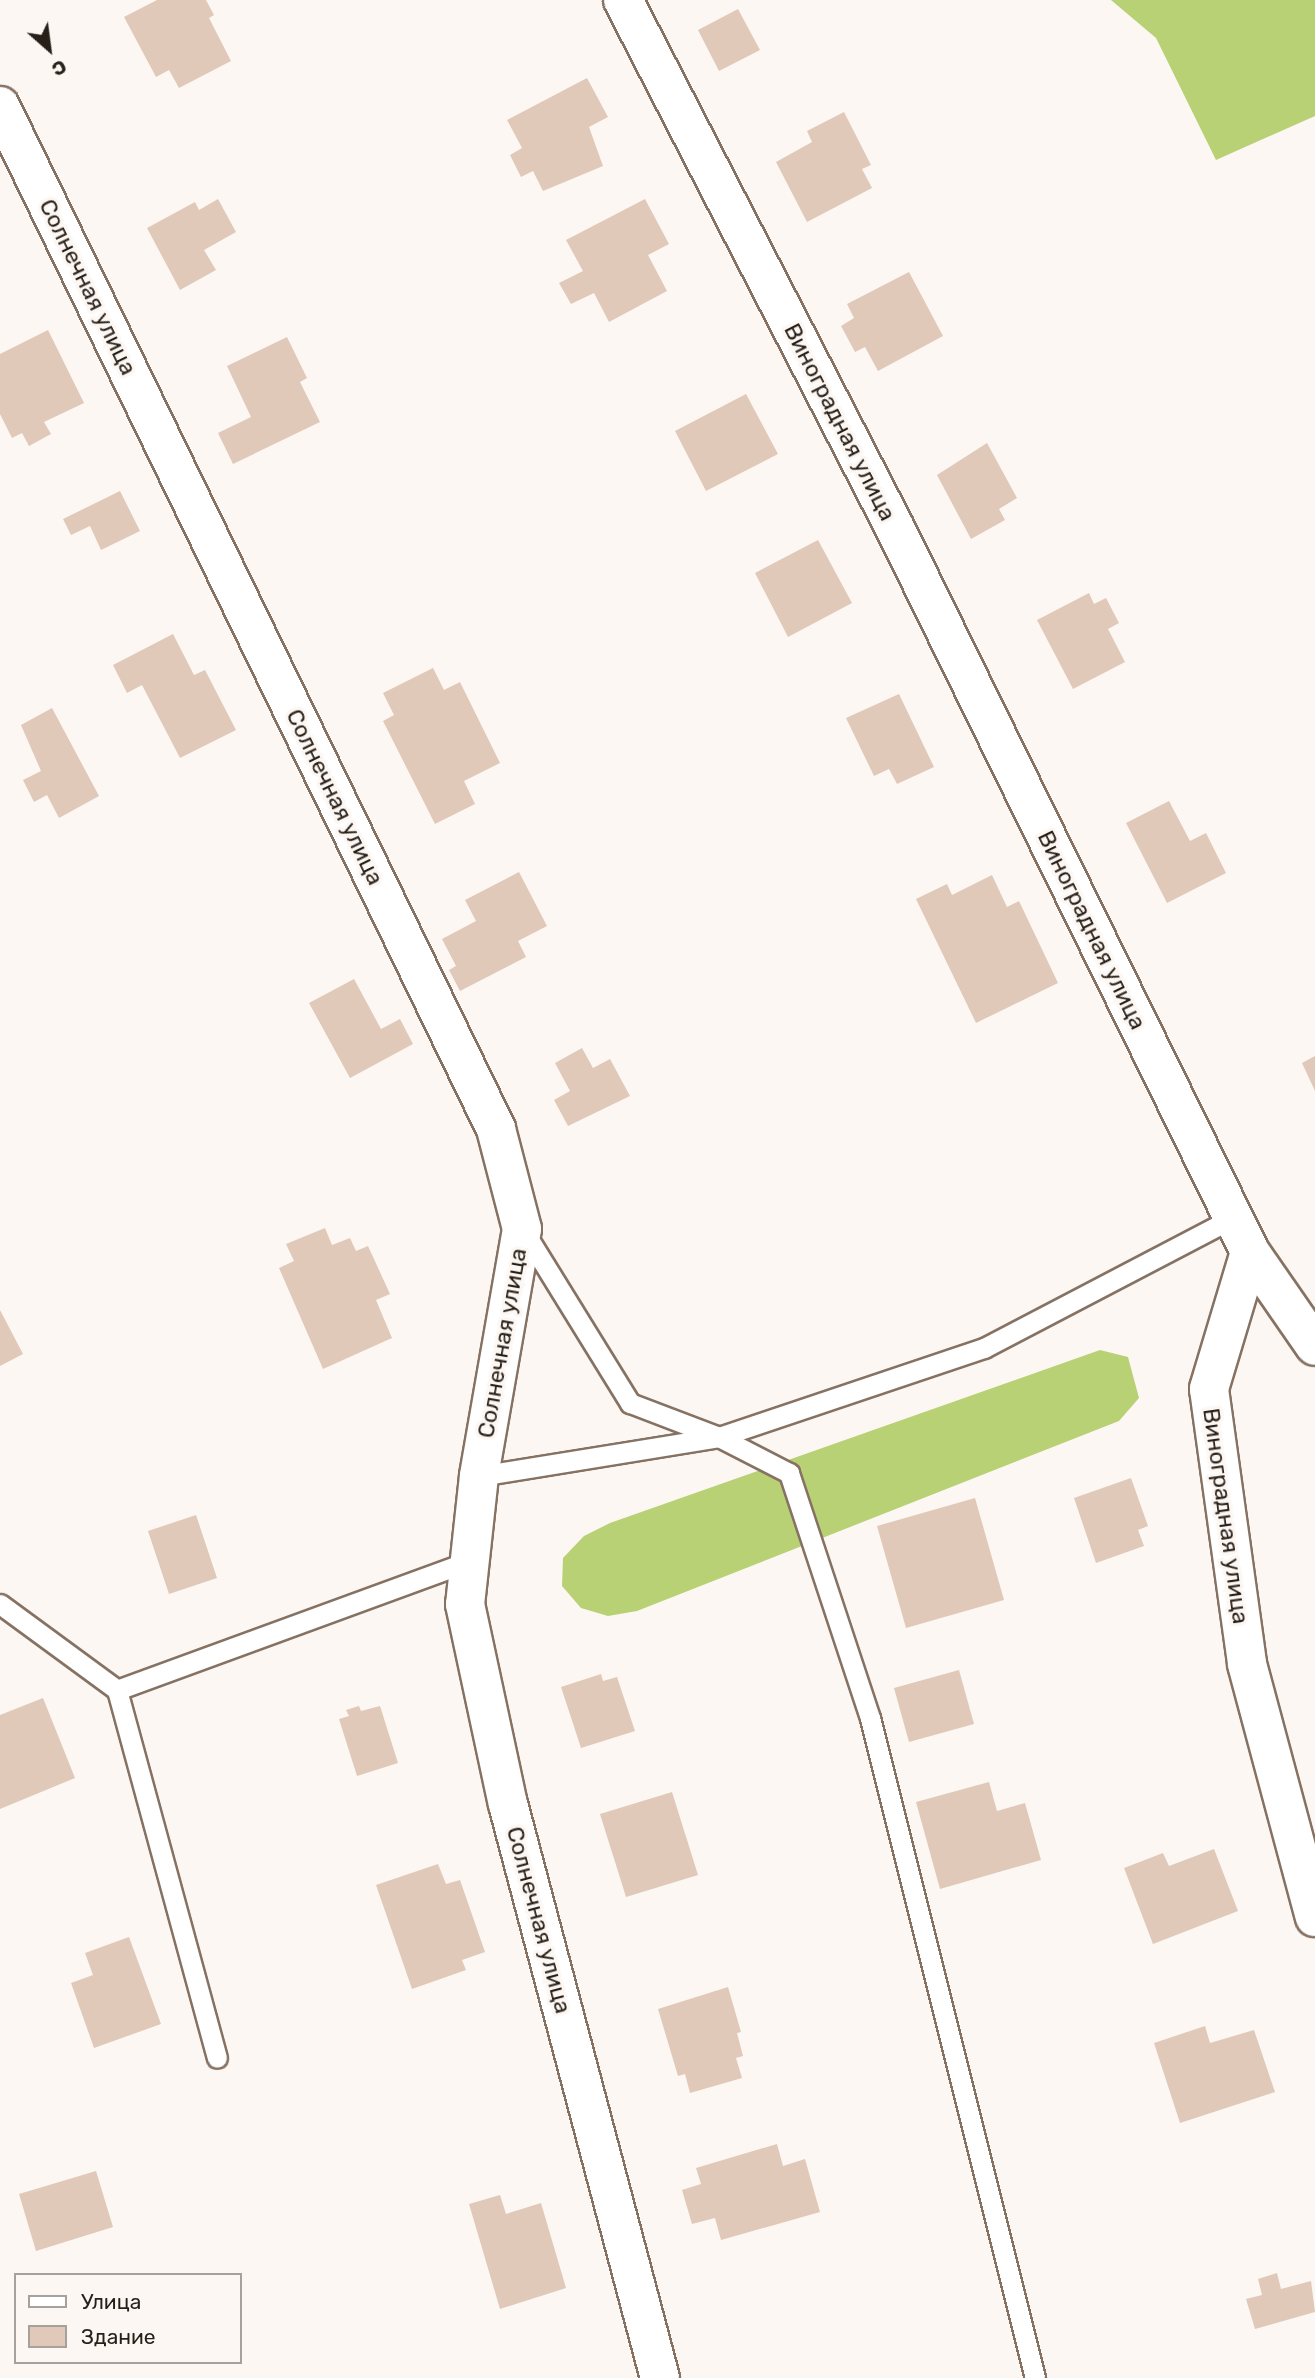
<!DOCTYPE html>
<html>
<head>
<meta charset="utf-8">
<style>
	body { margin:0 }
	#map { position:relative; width:1315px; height:2378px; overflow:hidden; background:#fcf7f3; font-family:Rubik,sans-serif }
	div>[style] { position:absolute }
	.forest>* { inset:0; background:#b8d175 }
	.building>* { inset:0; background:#e0c9b8 }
	.roads { filter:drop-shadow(2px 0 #867263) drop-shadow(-2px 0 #867263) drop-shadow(0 2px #867263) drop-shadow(0 -2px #867263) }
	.service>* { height:19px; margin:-9.5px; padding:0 9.5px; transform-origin:9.5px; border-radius:9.5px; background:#fff }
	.minor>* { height:38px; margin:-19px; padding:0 19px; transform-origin:19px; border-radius:19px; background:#fff }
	span { translate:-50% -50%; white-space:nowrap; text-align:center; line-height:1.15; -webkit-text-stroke:7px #fcf7f3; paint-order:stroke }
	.street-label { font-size:23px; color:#271f18 }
	.legend { position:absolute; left:14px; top:2273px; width:228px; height:91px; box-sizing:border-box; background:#fcf7f3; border:2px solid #a7a19b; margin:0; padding:9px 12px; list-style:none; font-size:21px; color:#271f18 }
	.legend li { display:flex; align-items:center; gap:14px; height:35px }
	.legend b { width:35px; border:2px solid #a7a19b }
	.north { position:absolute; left:14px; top:14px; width:70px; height:70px; -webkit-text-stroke:5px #fcf7f3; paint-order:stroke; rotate:152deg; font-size:19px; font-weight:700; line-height:28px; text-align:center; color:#271f18 }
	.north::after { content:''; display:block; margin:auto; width:24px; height:32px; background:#271f18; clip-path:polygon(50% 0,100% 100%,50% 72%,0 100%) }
</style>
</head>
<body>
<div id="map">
	<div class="forest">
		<div style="clip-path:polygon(1111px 0,1315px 0,1315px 116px,1216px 160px,1156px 38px)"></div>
		<div style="clip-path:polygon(1100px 1350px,1128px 1357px,1139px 1398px,1119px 1421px,637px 1611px,608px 1616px,581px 1608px,562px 1586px,563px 1558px,584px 1536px,610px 1523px)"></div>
	</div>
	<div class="building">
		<div style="clip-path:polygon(157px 0,206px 0,214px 15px,209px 18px,231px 61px,179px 88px,169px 70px,156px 77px,124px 17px)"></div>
		<div style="clip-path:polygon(738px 9px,760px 50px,719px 71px,698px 30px)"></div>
		<div style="clip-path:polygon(587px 78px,608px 117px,589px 127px,603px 166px,543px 191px,533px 171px,521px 177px,510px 155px,522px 148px,507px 120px)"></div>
		<div style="clip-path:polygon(844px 112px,871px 165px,862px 169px,872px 188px,807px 222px,776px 162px,812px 142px,807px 131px)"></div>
		<div style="clip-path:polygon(218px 199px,236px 232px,204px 250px,216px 270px,180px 290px,147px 228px,195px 202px,199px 210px)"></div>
		<div style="clip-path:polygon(645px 199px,669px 244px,648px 255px,667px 291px,609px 322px,594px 293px,571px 304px,559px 283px,583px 271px,566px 240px)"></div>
		<div style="clip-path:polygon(909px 272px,943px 336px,878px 371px,865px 347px,855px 352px,841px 326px,854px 318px,847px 304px)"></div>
		<div style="clip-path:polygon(48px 330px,84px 403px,44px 422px,51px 434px,29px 446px,22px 433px,12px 438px,0 414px,0 354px)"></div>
		<div style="clip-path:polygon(287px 337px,307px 378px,300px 382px,320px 422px,233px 464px,218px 433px,251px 417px,227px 366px)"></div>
		<div style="clip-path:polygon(746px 394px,778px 454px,706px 491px,675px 431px)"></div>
		<div style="clip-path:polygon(987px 443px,1017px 498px,999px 509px,1005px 520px,971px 539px,937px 475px)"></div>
		<div style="clip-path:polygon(120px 491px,140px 531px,101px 550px,90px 526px,71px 535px,63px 519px)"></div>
		<div style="clip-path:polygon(818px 540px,852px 603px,788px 637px,755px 573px)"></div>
		<div style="clip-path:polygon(1089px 593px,1094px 604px,1106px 598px,1119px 623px,1108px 629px,1125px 662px,1073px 689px,1037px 620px)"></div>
		<div style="clip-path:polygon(173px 634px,194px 675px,205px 670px,236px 730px,180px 758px,142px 685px,127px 693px,113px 665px)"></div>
		<div style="clip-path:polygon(433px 668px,444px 690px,460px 682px,500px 763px,464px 781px,475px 804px,435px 824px,383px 721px,394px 715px,383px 693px)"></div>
		<div style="clip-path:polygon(899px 694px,934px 767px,897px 784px,889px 769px,874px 776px,846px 718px)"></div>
		<div style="clip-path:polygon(52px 708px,99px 796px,59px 818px,47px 795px,34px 802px,23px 780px,41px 771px,21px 725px)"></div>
		<div style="clip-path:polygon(1169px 801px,1190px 841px,1206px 833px,1226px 873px,1167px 903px,1126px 823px)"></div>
		<div style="clip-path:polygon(519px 872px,547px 926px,518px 941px,526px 957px,460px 991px,449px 970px,456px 966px,442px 939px,476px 921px,465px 900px)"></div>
		<div style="clip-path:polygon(992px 875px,1007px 907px,1019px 901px,1058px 983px,976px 1023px,916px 899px,947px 884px,952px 895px)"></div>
		<div style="clip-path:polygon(354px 979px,381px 1029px,400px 1019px,413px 1044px,350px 1078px,309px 1003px)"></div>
		<div style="clip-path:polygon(582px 1048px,593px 1068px,610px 1059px,630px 1096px,568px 1126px,554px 1100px,570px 1091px,555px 1063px)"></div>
		<div style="clip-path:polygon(1315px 1056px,1315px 1091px,1302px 1063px)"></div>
		<div style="clip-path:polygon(325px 1228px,332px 1245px,350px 1238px,356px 1251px,368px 1246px,390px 1294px,376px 1300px,392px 1338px,323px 1369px,279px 1268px,294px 1261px,286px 1244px)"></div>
		<div style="clip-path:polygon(0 1310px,23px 1354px,0 1366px)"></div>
		<div style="clip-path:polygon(1131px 1478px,1148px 1526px,1138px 1530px,1144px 1546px,1096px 1563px,1074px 1498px)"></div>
		<div style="clip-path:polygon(975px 1498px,1004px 1600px,906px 1628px,877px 1526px)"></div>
		<div style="clip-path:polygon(196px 1515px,217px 1578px,169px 1594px,148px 1531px)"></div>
		<div style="clip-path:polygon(959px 1670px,974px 1724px,909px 1742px,894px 1688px)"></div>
		<div style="clip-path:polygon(601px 1674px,603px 1681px,617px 1677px,635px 1731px,581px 1748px,561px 1687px)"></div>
		<div style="clip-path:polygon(43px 1698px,75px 1778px,0 1809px,0 1715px)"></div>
		<div style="clip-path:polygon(359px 1706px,361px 1711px,380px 1706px,398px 1763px,357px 1776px,339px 1719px,349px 1716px,346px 1710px)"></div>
		<div style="clip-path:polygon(989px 1782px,997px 1811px,1025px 1803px,1041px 1860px,940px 1889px,916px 1802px)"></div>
		<div style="clip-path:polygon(672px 1792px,698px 1875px,626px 1897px,600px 1814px)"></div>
		<div style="clip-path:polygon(1214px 1849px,1238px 1911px,1153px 1944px,1124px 1868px,1163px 1853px,1169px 1866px)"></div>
		<div style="clip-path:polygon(438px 1864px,446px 1884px,460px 1880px,485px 1952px,462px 1960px,466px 1970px,412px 1989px,376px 1885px)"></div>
		<div style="clip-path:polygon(129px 1937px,161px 2024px,94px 2048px,71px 1983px,93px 1975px,85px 1953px)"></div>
		<div style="clip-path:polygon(728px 1987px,741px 2032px,737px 2033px,743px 2056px,736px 2058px,742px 2078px,690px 2093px,685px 2074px,678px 2076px,658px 2009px)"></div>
		<div style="clip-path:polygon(1205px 2026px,1210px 2043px,1254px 2030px,1275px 2092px,1180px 2123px,1154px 2043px)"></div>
		<div style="clip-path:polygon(777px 2144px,783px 2166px,805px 2159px,820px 2212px,721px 2240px,715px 2218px,692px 2224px,682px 2190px,701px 2184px,696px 2168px)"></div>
		<div style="clip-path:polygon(96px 2171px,113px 2227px,36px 2251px,19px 2194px)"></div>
		<div style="clip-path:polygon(500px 2195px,506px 2214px,541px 2203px,566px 2288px,500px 2309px,469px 2204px)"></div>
		<div style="clip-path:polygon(1277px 2273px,1281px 2289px,1311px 2281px,1315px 2312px,1255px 2329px,1246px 2299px,1262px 2295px,1258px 2279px)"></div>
	</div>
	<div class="roads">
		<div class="service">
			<div style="left:525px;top:1233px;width:200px;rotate:58.3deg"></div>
			<div style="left:630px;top:1403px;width:95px;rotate:20.9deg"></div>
			<div style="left:719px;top:1437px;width:79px;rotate:27.2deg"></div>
			<div style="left:789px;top:1473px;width:258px;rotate:71.7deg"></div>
			<div style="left:870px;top:1718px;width:680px;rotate:75.96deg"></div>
			<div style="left:479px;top:1476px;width:243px;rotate:-9.2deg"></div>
			<div style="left:719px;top:1437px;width:280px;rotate:-18.6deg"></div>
			<div style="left:984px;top:1348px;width:281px;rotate:-27.6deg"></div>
			<div style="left:0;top:1604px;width:145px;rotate:36.3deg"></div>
			<div style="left:117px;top:1690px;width:381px;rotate:74.8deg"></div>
			<div style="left:117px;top:1690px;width:375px;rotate:-20.1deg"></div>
		</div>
		<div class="minor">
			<div style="left:623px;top:0;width:596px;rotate:62.75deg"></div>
			<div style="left:896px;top:530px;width:804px;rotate:63.88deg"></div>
			<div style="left:1250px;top:1252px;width:143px;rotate:106.7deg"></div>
			<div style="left:1209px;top:1389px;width:278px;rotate:82.1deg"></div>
			<div style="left:1247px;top:1664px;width:262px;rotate:75deg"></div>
			<div style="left:0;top:106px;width:1137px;rotate:64.13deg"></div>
			<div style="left:496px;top:1129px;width:103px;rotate:75.4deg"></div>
			<div style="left:522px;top:1229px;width:251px;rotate:99.9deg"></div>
			<div style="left:479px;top:1476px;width:129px;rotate:96.2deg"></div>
			<div style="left:465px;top:1604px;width:205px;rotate:77.9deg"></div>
			<div style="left:508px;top:1804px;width:594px;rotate:75.17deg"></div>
			<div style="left:1250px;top:1252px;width:114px;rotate:55.3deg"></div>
		</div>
	</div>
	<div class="street-label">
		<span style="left:88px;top:287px;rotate:64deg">Солнечная улица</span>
		<span style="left:840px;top:422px;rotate:63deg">Виноградная улица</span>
		<span style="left:335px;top:797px;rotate:64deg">Солнечная улица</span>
		<span style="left:1092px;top:930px;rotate:64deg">Виноградная улица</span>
		<span style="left:502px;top:1343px;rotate:-80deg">Солнечная улица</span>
		<span style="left:1226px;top:1516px;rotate:82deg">Виноградная улица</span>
		<span style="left:539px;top:1920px;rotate:75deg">Солнечная улица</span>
	</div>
	<ul class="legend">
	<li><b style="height:9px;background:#fff"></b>Улица</li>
	<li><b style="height:19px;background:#e0c9b8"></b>Здание</li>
	</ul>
	<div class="north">С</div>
</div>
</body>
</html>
